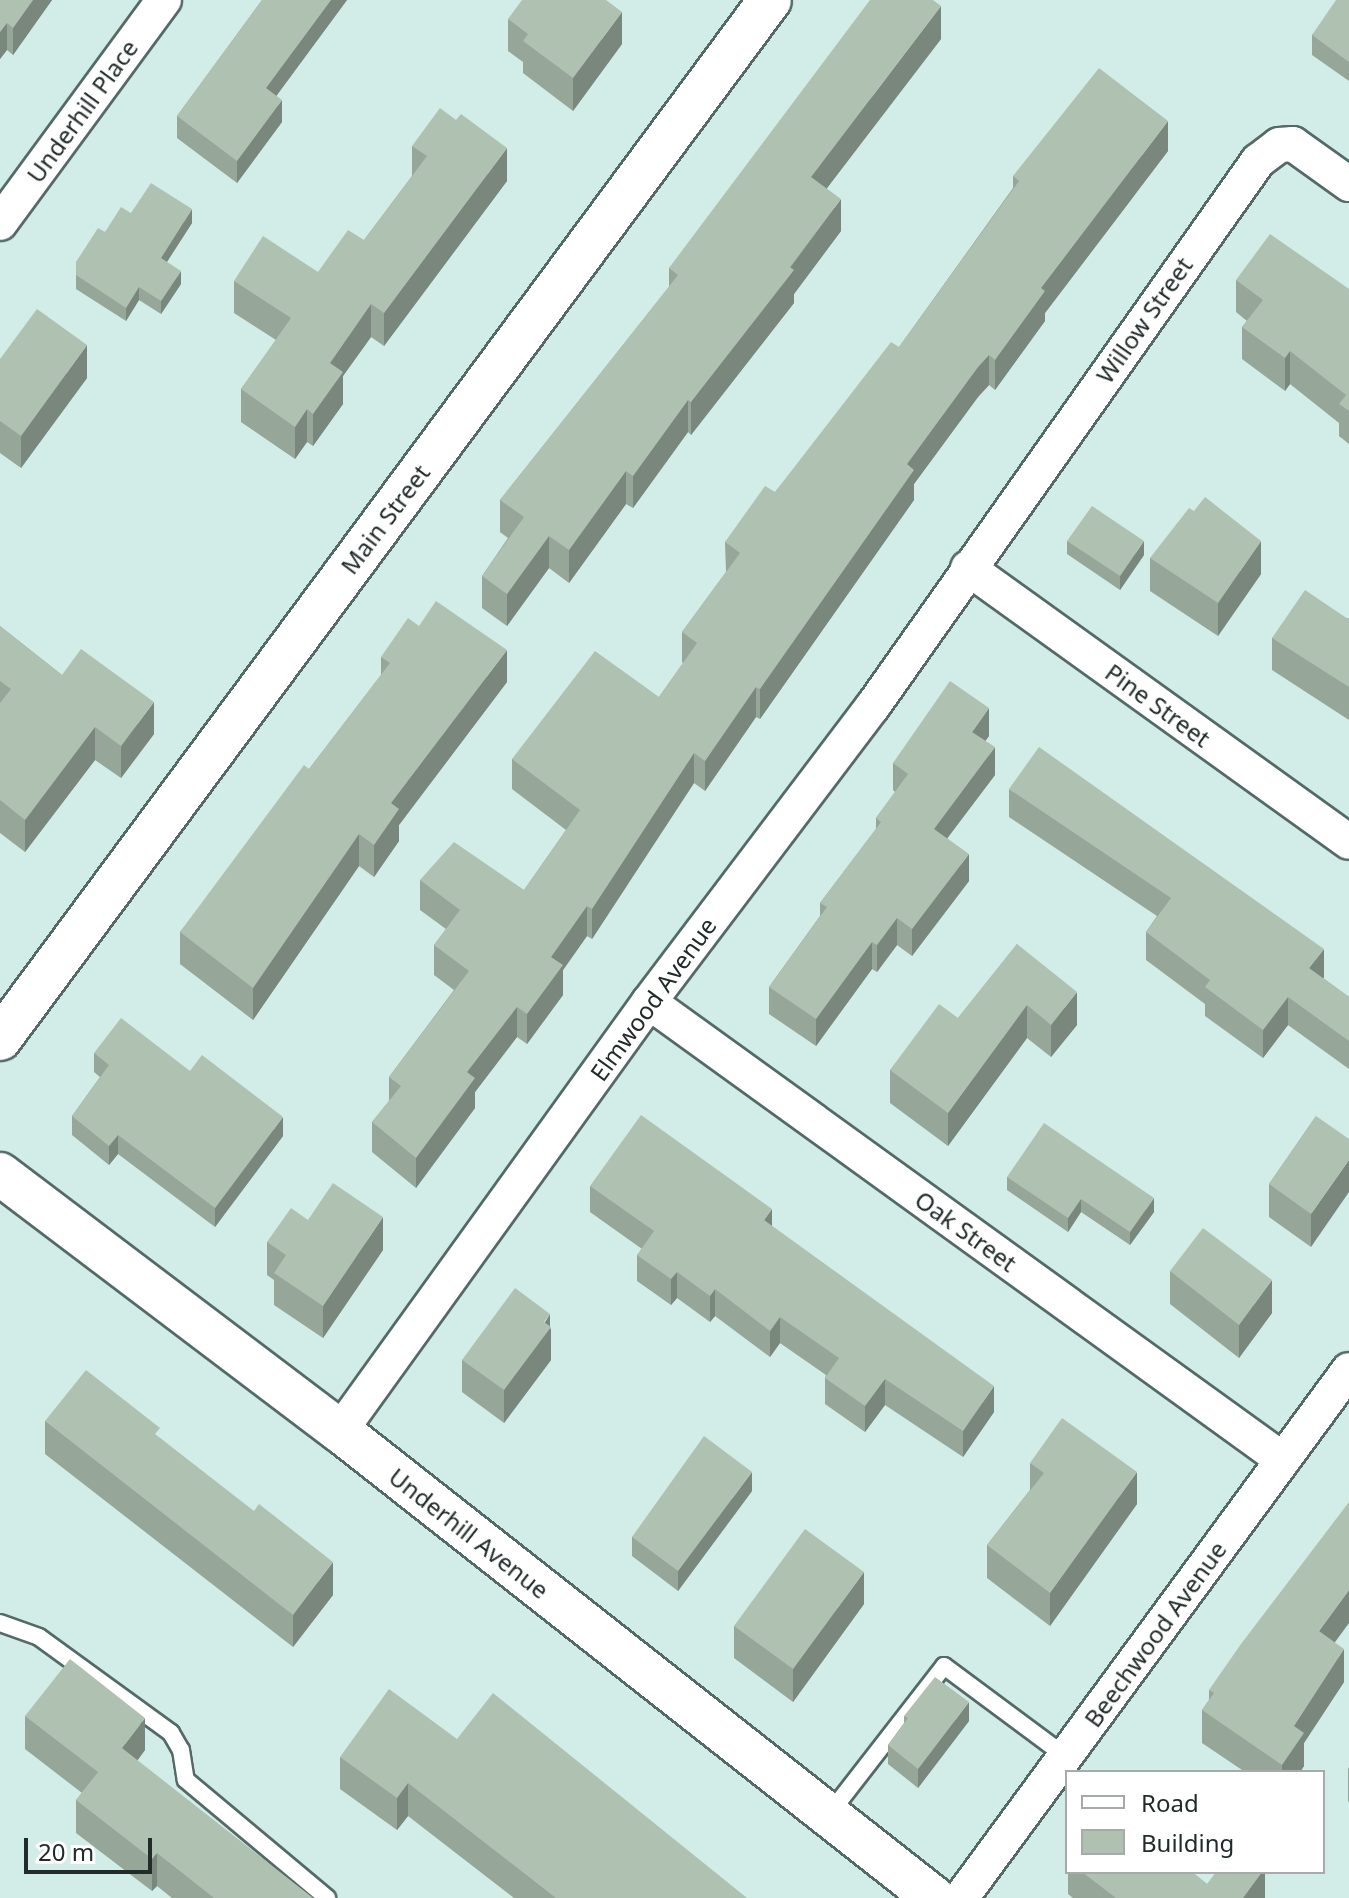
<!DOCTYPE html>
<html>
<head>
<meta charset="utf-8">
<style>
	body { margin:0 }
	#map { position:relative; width:1349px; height:1898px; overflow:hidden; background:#d2ece8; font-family:"Noto Sans",sans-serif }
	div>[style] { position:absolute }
	.roads { filter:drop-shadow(2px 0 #536a67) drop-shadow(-2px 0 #536a67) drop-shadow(0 2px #536a67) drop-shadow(0 -2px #536a67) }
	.service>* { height:16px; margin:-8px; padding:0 8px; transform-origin:8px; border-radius:8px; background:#fff }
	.minor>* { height:34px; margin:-17px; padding:0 17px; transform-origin:17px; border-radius:17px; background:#fff }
	.tertiary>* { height:42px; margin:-21px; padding:0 21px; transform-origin:21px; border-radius:21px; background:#fff }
	.wall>* { inset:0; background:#96a698 }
	.shaded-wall>* { inset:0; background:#7a877c }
	.building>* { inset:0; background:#afc1b1 }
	span { translate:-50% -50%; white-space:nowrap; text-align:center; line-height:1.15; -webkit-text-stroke:6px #fff; paint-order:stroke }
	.street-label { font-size:24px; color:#212b2a }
	.legend { position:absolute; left:1065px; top:1770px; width:260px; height:104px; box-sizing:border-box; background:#fff; border:2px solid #a6aaaa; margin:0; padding:10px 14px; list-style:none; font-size:24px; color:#212b2a }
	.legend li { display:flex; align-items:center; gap:16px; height:40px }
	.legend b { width:40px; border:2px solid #a6aaaa }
	.scale { position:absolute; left:24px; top:1838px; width:128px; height:36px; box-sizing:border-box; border:4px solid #212b2a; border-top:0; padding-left:10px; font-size:24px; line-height:28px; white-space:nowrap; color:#212b2a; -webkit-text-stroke:6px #fff; paint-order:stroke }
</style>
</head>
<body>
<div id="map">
	<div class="roads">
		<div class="service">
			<div style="left:0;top:1623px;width:41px;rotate:19.7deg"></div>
			<div style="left:39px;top:1637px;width:163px;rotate:36deg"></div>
			<div style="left:171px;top:1733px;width:20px;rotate:60deg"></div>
			<div style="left:181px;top:1750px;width:30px;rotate:81deg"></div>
			<div style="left:186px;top:1780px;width:184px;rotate:39.9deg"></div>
			<div style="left:830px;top:1813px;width:186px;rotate:-52.2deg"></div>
			<div style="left:944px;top:1666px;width:151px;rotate:36.6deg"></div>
		</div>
		<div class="minor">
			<div style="left:0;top:223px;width:277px;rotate:-53.7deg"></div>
			<div style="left:968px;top:568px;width:469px;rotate:35.7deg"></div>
			<div style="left:649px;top:1002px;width:782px;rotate:35.84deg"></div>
			<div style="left:340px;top:1431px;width:529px;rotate:-54.24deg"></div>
			<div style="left:649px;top:1002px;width:371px;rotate:-52.9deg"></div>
			<div style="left:873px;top:706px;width:667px;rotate:-54.76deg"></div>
			<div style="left:1258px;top:161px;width:26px;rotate:-37deg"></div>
			<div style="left:1279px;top:145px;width:14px;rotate:-4deg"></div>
			<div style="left:1293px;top:144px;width:69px;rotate:35.5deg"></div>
			<div style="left:961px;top:1898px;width:655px;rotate:-53.69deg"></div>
		</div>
		<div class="tertiary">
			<div style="left:0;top:1039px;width:1293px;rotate:-53.46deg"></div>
			<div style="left:0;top:1174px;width:426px;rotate:37.1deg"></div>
			<div style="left:340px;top:1431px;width:756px;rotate:38.17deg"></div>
		</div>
	</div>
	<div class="wall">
		<div style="clip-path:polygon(0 0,52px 0,13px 55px,7px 50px,0 59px)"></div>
		<div style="clip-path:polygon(262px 0,347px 0,276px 96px,282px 122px,237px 183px,177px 138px,177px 116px)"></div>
		<div style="clip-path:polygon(1349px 0,1349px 81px,1312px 55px,1312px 35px)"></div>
		<div style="clip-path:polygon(508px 19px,622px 44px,573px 111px,523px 73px,523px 62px,508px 51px)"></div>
		<div style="clip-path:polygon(941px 39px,827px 188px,841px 231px,794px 294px,794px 303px,691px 435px,688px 432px,633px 508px,626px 504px,569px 583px,549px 568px,507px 626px,482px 608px,482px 576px,508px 538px,500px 532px,500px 500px,669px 287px,669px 268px)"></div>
		<div style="clip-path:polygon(412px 146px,507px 181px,384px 346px,371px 337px,343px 376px,343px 404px,313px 446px,307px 442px,295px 459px,241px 422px,241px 389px,276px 340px,234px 313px,234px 281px,318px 272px,364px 240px,412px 176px)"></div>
		<div style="clip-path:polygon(1168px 151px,1045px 313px,1045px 321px,995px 390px,989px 385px,978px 397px,914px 484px,914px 500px,760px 719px,756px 717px,705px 791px,694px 783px,592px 939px,587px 936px,563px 970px,563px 995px,527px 1044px,517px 1037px,475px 1092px,475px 1108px,416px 1188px,372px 1152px,372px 1122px,389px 1101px,389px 1077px,454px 990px,434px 975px,434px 945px,446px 929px,420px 910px,420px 880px,524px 890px,566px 830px,512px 789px,512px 759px,659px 697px,683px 663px,682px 662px,682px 632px,726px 572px,725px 542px,775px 492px,899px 347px,1013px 188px,1013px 176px)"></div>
		<div style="clip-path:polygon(131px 213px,192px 223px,167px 262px,181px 284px,161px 314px,139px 300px,126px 321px,76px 289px,76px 262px,105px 232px)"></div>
		<div style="clip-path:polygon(1236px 280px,1349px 289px,1349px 444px,1339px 436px,1339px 423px,1290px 384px,1285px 391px,1242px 359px,1242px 327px,1247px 321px,1236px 312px)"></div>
		<div style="clip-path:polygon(0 359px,87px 378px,21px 468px,0 453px)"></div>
		<div style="clip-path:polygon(1067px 541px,1144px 555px,1120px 590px,1067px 554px)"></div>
		<div style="clip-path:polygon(1150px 558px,1261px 574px,1218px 636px,1150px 591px)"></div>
		<div style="clip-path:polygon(1349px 618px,1349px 720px,1272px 670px,1272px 638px)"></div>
		<div style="clip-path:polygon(0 626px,62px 675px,154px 734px,121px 778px,95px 760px,25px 852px,0 833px)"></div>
		<div style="clip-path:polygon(381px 657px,507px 682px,399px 825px,399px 841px,374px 877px,359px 866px,253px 1020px,180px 964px,180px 932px,309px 769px,381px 675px)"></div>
		<div style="clip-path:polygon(989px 736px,985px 741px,995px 775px,947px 838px,969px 881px,912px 956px,897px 945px,877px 972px,872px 969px,816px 1046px,769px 1014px,769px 987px,820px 916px,820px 903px,876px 829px,876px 818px,895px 792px,893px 790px,893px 763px)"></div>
		<div style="clip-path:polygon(1009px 789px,1324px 977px,1323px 978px,1349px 997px,1349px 1069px,1288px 1025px,1263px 1058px,1205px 1016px,1205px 1004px,1146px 960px,1146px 932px,1157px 916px,1009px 817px)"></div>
		<div style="clip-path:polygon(1017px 944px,1077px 1025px,1051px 1057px,1027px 1038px,948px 1146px,890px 1103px,890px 1070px,958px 1018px)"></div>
		<div style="clip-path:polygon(94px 1053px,190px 1071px,283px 1136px,215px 1227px,118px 1154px,109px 1165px,72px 1135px,72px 1116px,100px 1077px,94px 1072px)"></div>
		<div style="clip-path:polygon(1316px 1116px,1311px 1247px,1269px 1217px,1269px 1184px)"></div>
		<div style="clip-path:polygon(1007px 1177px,1154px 1212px,1130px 1245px,1081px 1212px,1068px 1232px,1007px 1190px)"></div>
		<div style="clip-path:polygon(590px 1186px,772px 1226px,994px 1412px,963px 1457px,885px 1405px,865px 1432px,825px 1404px,825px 1378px,826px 1375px,780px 1343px,770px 1357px,715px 1316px,710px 1322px,677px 1298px,671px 1305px,637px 1281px,637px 1255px,642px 1249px,590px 1212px)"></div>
		<div style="clip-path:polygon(308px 1220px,383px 1250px,323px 1338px,274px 1305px,274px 1280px,267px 1275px,267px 1242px)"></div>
		<div style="clip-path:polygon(1170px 1271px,1272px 1313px,1239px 1358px,1170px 1304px)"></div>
		<div style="clip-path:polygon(550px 1326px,551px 1360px,504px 1423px,462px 1392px,462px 1360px)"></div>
		<div style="clip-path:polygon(45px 1421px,160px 1438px,333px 1595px,293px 1647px,45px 1454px)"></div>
		<div style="clip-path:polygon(1030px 1463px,1137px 1504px,1050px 1626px,987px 1578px,987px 1545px,1030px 1490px)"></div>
		<div style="clip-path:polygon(752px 1491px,678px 1591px,632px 1556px,632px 1537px)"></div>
		<div style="clip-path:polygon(864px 1604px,793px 1702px,734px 1658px,734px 1626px)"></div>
		<div style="clip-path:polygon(1334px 1643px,1344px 1682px,1304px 1743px,1304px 1766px,1300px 1772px,1245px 1772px,1202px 1743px,1202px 1710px,1209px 1700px,1209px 1690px)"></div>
		<div style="clip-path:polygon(25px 1716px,145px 1750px,137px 1761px,313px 1898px,172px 1898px,157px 1886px,152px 1891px,76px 1833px,76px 1800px,82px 1793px,25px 1749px)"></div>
		<div style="clip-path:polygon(904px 1716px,969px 1721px,918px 1788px,888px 1764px,888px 1745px,904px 1723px)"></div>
		<div style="clip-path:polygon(457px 1739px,747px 1898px,514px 1898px,408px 1816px,397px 1830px,340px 1789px,340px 1757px)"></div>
		<div style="clip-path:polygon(1349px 1767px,1349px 1802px,1348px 1801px,1348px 1769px)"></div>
		<div style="clip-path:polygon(1068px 1872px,1192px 1872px,1207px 1884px,1265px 1872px,1265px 1898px,1073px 1898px,1068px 1894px)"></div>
	</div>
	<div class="shaded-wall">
		<div style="clip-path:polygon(33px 0,52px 0,13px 55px,13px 28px)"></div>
		<div style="clip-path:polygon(331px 0,347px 0,266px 110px,266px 88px)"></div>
		<div style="clip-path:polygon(941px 6px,941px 39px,811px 209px,811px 177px)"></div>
		<div style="clip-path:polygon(622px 12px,622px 44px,573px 111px,573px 78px)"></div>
		<div style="clip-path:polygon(7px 23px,7px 50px,0 59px,0 32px)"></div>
		<div style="clip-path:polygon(282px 100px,282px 122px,237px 183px,237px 161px)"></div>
		<div style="clip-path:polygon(1168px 121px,1168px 151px,1045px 313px,1045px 321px,995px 390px,995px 360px,1041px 288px)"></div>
		<div style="clip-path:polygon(507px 148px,507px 181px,384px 346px,384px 313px)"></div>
		<div style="clip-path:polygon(841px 199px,841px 231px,794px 294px,794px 303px,691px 435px,691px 402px)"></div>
		<div style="clip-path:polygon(192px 209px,192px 223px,161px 271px,161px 258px)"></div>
		<div style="clip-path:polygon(181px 271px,181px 284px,161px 314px,161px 301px)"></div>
		<div style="clip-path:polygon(139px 287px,139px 300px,126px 321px,126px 308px)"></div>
		<div style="clip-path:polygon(371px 304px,371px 337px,343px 376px,343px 404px,313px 446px,313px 414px,330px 363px)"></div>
		<div style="clip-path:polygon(87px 345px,87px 378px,21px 468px,21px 436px)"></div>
		<div style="clip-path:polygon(1290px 351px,1290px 384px,1285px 391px,1285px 358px)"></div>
		<div style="clip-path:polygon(989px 355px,989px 385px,978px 397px,914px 484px,914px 500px,760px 719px,760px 689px,907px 464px,978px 367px)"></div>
		<div style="clip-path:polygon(688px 400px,688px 432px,633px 508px,633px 476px)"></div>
		<div style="clip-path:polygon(307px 409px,307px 442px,295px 459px,295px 427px)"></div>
		<div style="clip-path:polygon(626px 471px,626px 504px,569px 583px,569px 550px)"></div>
		<div style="clip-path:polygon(549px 536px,549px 568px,507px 626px,507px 594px)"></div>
		<div style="clip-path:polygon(1144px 541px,1144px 555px,1120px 590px,1120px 576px)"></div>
		<div style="clip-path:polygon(1261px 541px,1261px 574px,1218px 636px,1218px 603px)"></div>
		<div style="clip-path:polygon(507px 650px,507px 682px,399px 825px,399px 841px,374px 877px,374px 845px,391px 803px)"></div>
		<div style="clip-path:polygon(756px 687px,756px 717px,705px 791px,705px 761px)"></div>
		<div style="clip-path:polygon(154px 702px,154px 734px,121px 778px,121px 746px)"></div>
		<div style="clip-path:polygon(989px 708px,989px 736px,972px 759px,972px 732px)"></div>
		<div style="clip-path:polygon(95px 727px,95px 760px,25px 852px,25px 820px)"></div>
		<div style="clip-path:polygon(995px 747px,995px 775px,934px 856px,934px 829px)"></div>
		<div style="clip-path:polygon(694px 753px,694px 783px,592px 939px,592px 909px)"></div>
		<div style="clip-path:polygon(359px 834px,359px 866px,253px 1020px,253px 988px)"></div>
		<div style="clip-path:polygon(969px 854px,969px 881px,912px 956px,912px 929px)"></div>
		<div style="clip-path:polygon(587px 906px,587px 936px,563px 970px,563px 995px,527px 1044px,527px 1014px,551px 957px)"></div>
		<div style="clip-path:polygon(897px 918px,897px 945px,877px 972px,877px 945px)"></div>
		<div style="clip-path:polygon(872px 942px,872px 969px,816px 1046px,816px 1019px)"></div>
		<div style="clip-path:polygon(1324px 949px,1324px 977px,1309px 997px,1309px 968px)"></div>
		<div style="clip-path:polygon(1077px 992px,1077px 1025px,1051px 1057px,1051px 1025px)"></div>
		<div style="clip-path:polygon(1288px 997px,1288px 1025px,1263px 1058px,1263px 1030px)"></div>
		<div style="clip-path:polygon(1027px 1005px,1027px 1038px,948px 1146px,948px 1113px)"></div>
		<div style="clip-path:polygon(517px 1007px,517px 1037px,475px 1092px,475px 1108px,416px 1188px,416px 1158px,467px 1072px)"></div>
		<div style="clip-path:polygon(283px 1117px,283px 1136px,215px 1227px,215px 1208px)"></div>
		<div style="clip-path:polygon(118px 1135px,118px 1154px,109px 1165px,109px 1146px)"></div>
		<div style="clip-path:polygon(1349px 1160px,1349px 1192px,1311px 1247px,1311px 1214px)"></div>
		<div style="clip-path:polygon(1154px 1198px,1154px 1212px,1130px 1245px,1130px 1232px)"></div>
		<div style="clip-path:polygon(1081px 1199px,1081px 1212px,1068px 1232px,1068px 1218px)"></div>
		<div style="clip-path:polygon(772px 1209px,772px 1235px,764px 1220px)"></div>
		<div style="clip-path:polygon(383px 1217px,383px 1250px,323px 1338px,323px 1306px)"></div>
		<div style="clip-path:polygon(677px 1272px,677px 1298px,671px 1305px,671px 1279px)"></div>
		<div style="clip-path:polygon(1272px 1280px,1272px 1313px,1239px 1358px,1239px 1325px)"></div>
		<div style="clip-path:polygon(715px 1289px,715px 1316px,710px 1322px,710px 1296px)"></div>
		<div style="clip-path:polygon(550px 1314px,550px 1330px,551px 1327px,551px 1360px,504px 1423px,504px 1390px)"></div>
		<div style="clip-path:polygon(780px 1317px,780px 1343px,770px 1357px,770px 1331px)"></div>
		<div style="clip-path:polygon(885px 1379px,885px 1405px,865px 1432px,865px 1406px)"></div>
		<div style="clip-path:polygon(994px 1386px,994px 1412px,963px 1457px,963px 1431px)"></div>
		<div style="clip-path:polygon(752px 1472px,752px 1491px,678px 1591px,678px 1571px)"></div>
		<div style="clip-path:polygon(1137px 1472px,1137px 1504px,1050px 1626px,1050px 1593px)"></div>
		<div style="clip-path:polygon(333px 1562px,333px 1595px,293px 1647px,293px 1615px)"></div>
		<div style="clip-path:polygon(864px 1572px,864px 1604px,793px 1702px,793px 1669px)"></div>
		<div style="clip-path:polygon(1349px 1590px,1349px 1623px,1319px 1664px,1319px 1631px)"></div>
		<div style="clip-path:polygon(1344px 1649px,1344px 1682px,1304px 1743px,1304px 1766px,1300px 1772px,1282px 1772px,1282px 1765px,1294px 1726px)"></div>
		<div style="clip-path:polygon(969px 1702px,969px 1721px,918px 1788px,918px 1769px)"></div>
		<div style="clip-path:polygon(145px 1718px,145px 1750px,122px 1781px,122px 1748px)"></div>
		<div style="clip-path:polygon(408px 1783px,408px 1816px,397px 1830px,397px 1798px)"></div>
		<div style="clip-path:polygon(157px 1853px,157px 1886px,152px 1891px,152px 1859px)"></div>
		<div style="clip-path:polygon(1262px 1872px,1265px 1872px,1265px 1898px,1243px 1898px)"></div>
	</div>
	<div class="building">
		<div style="clip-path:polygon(0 0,33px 0,13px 28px,7px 23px,0 32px)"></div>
		<div style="clip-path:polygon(262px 0,331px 0,266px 88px,282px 100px,237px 161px,177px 116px)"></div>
		<div style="clip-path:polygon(522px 0,606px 0,622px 12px,573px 78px,523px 41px,528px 34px,508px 19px)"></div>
		<div style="clip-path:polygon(870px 0,933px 0,941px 6px,811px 177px,841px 199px,790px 267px,794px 270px,691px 402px,688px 400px,633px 476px,626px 471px,569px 550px,549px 536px,507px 594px,482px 576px,524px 517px,500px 500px,678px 275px,669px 268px)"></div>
		<div style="clip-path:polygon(1336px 0,1349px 0,1349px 62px,1312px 35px)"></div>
		<div style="clip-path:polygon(1099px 68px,1168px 121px,1041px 288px,1045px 291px,995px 360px,989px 355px,978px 367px,907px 464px,914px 470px,760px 689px,756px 687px,705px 761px,694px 753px,592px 909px,587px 906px,551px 957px,563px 965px,527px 1014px,517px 1007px,467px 1072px,475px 1078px,416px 1158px,372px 1122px,401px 1086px,389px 1077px,469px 971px,434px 945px,460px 910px,420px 880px,454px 842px,524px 890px,580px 810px,512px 759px,595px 651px,659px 697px,697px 643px,682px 632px,740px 553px,725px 542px,765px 486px,775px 492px,891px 342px,899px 347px,1019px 181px,1013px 176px)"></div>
		<div style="clip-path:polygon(440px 108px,456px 120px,461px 114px,507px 148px,384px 313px,371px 304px,330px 363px,343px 372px,313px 414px,307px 409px,295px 427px,241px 389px,291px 318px,234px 281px,263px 236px,318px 272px,348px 230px,364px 240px,427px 156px,412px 146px)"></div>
		<div style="clip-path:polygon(151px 183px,192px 209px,161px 258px,181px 271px,161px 301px,139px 287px,126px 308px,76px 275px,76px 262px,98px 228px,105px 232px,121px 207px,131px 213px)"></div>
		<div style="clip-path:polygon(1270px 234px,1349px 289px,1349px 411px,1339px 404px,1346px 395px,1290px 351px,1285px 358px,1242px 327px,1263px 300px,1236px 280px)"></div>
		<div style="clip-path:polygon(37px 309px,87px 345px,21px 436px,0 421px,0 359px)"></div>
		<div style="clip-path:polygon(1205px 497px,1261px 541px,1218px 603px,1150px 558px,1189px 508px,1194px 511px)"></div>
		<div style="clip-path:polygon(1092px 506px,1144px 541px,1120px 576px,1067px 541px)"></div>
		<div style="clip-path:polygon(1305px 590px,1348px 619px,1349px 618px,1349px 687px,1272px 638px)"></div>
		<div style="clip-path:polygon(436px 601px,507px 650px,391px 803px,399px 809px,374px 845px,359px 834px,253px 988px,180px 932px,304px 765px,309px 769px,390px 663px,381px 657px,408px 618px,419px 626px)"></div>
		<div style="clip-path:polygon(0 626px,62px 675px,81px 649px,154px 702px,121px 746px,95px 727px,25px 820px,0 800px,0 703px,11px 689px,0 681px)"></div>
		<div style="clip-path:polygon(950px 681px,989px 708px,972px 732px,995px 747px,934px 829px,969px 854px,912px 929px,897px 918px,877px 945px,872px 942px,816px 1019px,769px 987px,827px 907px,820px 903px,881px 822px,876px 818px,908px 774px,893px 763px)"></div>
		<div style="clip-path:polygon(1039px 747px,1324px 949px,1309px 968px,1349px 997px,1349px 1041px,1288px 997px,1263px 1030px,1205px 987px,1210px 980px,1146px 932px,1171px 898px,1009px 789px)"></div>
		<div style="clip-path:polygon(1017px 944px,1077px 992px,1051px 1025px,1027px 1005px,948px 1113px,890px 1070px,939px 1004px,958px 1018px)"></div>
		<div style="clip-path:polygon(121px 1018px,190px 1071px,202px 1055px,283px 1117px,215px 1208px,118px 1135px,109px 1146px,72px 1116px,109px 1065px,94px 1053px)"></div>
		<div style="clip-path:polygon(641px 1115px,772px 1209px,764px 1220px,994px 1386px,963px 1431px,885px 1379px,865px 1406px,825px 1378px,839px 1358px,780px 1317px,770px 1331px,715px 1289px,710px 1296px,677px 1272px,671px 1279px,637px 1255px,654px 1231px,590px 1186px)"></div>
		<div style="clip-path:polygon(1316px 1116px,1349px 1139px,1349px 1160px,1311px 1214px,1269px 1184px)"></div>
		<div style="clip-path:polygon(1044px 1123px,1154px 1198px,1130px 1232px,1081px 1199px,1068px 1218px,1007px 1177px)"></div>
		<div style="clip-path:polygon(333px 1183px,383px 1217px,323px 1306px,274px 1273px,286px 1255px,267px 1242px,291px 1208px,308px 1220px)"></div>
		<div style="clip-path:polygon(1203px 1228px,1272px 1280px,1239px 1325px,1170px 1271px)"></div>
		<div style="clip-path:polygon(515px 1288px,550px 1314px,544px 1322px,551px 1327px,504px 1390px,462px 1360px)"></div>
		<div style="clip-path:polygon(86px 1370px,160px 1428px,155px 1434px,254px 1511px,259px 1504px,333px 1562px,293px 1615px,45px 1421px)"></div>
		<div style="clip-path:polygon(1062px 1418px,1137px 1472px,1050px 1593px,987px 1545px,1044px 1473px,1030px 1463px)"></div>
		<div style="clip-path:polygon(704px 1436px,752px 1472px,678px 1571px,632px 1537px)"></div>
		<div style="clip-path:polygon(1349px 1502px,1349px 1590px,1319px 1631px,1344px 1649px,1294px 1726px,1304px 1733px,1282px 1765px,1202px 1710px,1214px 1693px,1209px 1690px,1241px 1644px)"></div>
		<div style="clip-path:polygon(805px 1529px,864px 1572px,793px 1669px,734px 1626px)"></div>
		<div style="clip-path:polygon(70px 1659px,145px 1718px,122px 1748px,313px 1898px,214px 1898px,157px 1853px,152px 1859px,76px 1800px,98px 1772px,25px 1716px)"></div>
		<div style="clip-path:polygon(935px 1677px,969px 1702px,918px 1769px,888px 1745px,908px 1718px,904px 1716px)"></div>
		<div style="clip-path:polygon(389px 1689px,457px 1739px,493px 1693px,747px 1898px,556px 1898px,408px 1783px,397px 1798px,340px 1757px)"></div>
		<div style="clip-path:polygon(1082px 1872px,1192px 1872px,1207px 1884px,1216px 1872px,1262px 1872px,1243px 1898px,1116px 1898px)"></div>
	</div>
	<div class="street-label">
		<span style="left:82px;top:111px;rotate:-54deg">Underhill Place</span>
		<span style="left:1144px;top:320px;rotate:-55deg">Willow Street</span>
		<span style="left:385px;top:519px;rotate:-53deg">Main Street</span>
		<span style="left:1158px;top:705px;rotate:36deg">Pine Street</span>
		<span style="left:653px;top:999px;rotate:-54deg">Elmwood Avenue</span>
		<span style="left:966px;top:1231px;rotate:36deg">Oak Street</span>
		<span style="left:469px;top:1533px;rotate:38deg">Underhill Avenue</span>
		<span style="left:1155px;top:1634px;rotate:-54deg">Beechwood Avenue</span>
	</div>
	<ul class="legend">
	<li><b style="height:10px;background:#fff"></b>Road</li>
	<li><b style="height:22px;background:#afc1b1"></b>Building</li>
	</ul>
	<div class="scale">20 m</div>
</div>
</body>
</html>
